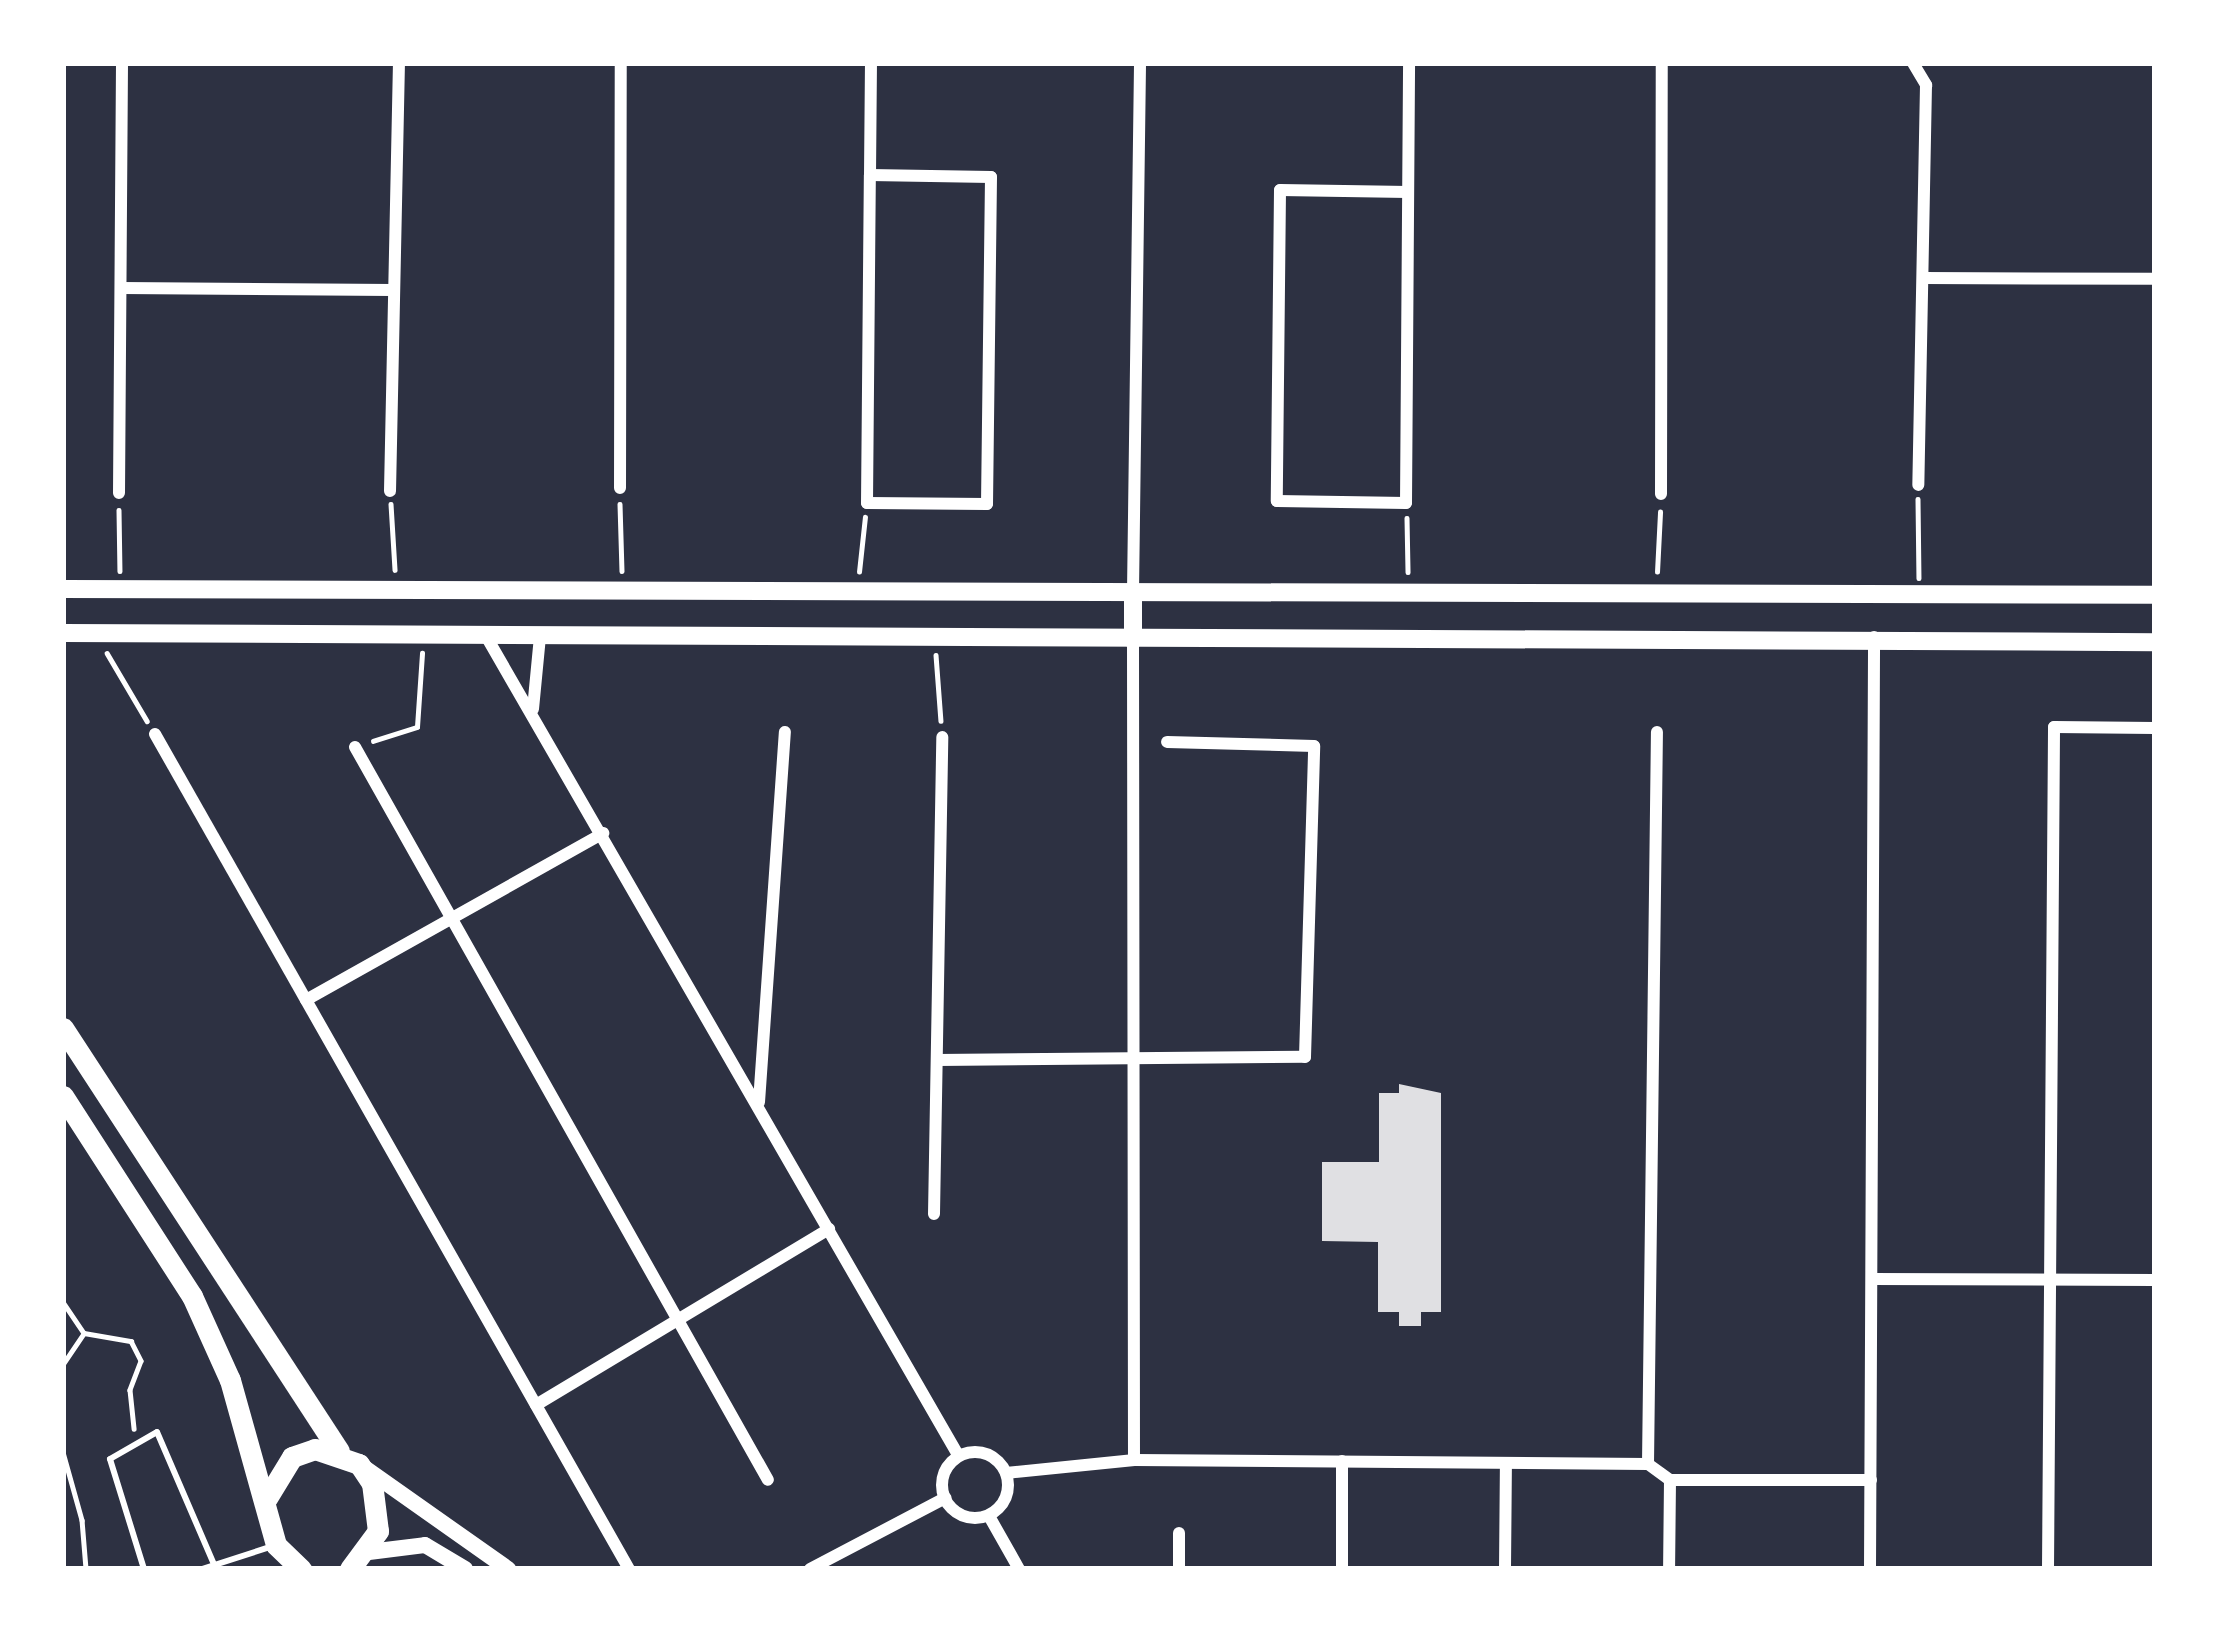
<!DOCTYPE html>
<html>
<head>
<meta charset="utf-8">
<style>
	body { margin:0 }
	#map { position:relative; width:2218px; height:1632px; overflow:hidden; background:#2d3142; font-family:Poppins,sans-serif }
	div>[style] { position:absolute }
	.building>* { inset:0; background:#e0e0e3 }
	.path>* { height:4.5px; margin:-2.25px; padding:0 2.25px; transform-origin:2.25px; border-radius:2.25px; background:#fff }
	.service>* { height:6px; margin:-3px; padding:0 3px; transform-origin:3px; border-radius:3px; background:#fff }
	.minor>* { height:12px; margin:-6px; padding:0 6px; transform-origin:6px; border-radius:6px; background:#fff }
	.minor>.ring { margin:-6px; padding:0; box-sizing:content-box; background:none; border:12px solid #fff; border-radius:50% }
	.tertiary>* { height:16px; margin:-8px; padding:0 8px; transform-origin:8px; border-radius:8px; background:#fff }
	.secondary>* { height:18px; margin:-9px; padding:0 9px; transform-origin:9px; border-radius:9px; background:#fff }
	.primary>* { height:21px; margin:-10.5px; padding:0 10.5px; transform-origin:10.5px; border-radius:10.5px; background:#fff }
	span { translate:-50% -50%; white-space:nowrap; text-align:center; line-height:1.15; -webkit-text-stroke:10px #fff; paint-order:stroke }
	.frame { position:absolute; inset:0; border:66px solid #fff; pointer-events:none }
</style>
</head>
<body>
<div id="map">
	<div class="building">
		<div style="clip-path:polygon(1399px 1084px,1441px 1093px,1441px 1312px,1421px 1312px,1421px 1326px,1399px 1326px,1399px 1312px,1378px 1312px,1378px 1242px,1322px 1241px,1322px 1162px,1379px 1162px,1379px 1093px,1399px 1093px)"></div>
	</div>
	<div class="path">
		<div style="left:1918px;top:499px;width:79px;rotate:89.3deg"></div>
		<div style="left:391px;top:504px;width:66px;rotate:86.5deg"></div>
		<div style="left:620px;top:504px;width:67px;rotate:88.3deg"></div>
		<div style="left:119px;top:510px;width:61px;rotate:89.1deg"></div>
		<div style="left:1407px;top:518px;width:54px;rotate:88.9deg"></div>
		<div style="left:859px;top:572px;width:55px;rotate:-83.8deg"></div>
		<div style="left:1657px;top:572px;width:60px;rotate:-87.1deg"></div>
		<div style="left:107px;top:653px;width:79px;rotate:59.5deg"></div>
		<div style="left:936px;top:655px;width:66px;rotate:85.7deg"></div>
		<div style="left:373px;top:741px;width:46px;rotate:-17.7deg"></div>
		<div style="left:417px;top:727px;width:74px;rotate:-86.1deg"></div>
		<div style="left:63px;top:1302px;width:36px;rotate:56deg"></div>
		<div style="left:63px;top:1364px;width:37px;rotate:-56deg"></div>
		<div style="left:84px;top:1333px;width:48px;rotate:9.7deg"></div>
		<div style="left:131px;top:1341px;width:22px;rotate:63deg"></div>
		<div style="left:141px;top:1361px;width:31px;rotate:111deg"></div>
		<div style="left:130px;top:1390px;width:39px;rotate:84deg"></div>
		<div style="left:63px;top:1452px;width:71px;rotate:74.4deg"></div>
		<div style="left:82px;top:1520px;width:49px;rotate:85.3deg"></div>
		<div style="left:63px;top:1566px;width:3px;rotate:72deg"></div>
	</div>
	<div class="service">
		<div style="left:144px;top:1569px;width:115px;rotate:-107.2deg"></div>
		<div style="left:110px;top:1459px;width:54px;rotate:-29.9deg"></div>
		<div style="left:157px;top:1432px;width:149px;rotate:66.7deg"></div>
		<div style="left:202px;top:1569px;width:75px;rotate:-17.9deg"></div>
	</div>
	<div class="minor">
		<div style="left:1913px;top:63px;width:26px;rotate:59deg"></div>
		<div style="left:1926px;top:85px;width:400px;rotate:91.1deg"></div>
		<div style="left:870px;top:175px;width:121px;rotate:0.9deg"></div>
		<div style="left:991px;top:177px;width:327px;rotate:90.7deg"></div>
		<div style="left:987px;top:504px;width:120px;rotate:-179.5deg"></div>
		<div style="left:867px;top:503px;width:328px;rotate:-89.5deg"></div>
		<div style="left:870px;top:175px;width:112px;rotate:-89.5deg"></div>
		<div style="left:1408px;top:192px;width:128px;rotate:-179.1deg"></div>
		<div style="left:1280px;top:190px;width:311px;rotate:90.6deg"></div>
		<div style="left:1277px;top:501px;width:129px;rotate:0.9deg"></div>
		<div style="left:1406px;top:503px;width:440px;rotate:-89.6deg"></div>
		<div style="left:1923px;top:278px;width:232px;rotate:0.2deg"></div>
		<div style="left:121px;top:288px;width:272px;rotate:0.4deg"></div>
		<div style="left:620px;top:488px;width:425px;rotate:-89.9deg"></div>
		<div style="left:390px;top:491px;width:428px;rotate:-88.8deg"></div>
		<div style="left:119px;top:493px;width:430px;rotate:-89.6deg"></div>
		<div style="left:1661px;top:494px;width:431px;rotate:-89.9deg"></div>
		<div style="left:1133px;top:592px;width:529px;rotate:-89.24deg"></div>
		<div style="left:486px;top:636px;width:945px;rotate:60.04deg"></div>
		<div style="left:1133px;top:640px;width:820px;rotate:89.93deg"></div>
		<div style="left:533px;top:709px;width:73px;rotate:-84.5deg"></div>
		<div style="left:155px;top:734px;width:960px;rotate:60.42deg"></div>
		<div style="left:355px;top:747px;width:841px;rotate:60.6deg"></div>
		<div style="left:306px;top:1000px;width:341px;rotate:-29.3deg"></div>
		<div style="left:937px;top:1060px;width:368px;rotate:-0.5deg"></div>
		<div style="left:1305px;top:1057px;width:311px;rotate:-88.3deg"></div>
		<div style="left:1314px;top:746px;width:147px;rotate:-178.4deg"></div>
		<div style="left:759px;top:1102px;width:371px;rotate:-86deg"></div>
		<div style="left:934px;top:1214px;width:477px;rotate:-89deg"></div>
		<div style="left:1872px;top:1279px;width:283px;rotate:0.2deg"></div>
		<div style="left:536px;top:1405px;width:342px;rotate:-31deg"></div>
		<div class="ring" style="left:942px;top:1452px;width:54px;height:54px"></div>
		<div style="left:1648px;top:1464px;width:732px;rotate:-89.3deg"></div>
		<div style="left:1648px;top:1464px;width:27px;rotate:36deg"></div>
		<div style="left:1670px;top:1480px;width:89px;rotate:90.6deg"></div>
		<div style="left:1006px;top:1473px;width:129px;rotate:-5.8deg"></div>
		<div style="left:1134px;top:1460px;width:514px;rotate:0.45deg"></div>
		<div style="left:1670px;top:1480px;width:201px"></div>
		<div style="left:989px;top:1516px;width:61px;rotate:60.5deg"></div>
		<div style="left:810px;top:1569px;width:153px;rotate:-27.7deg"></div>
		<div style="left:1179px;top:1569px;width:36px;rotate:-90deg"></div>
		<div style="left:1342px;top:1569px;width:108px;rotate:-90deg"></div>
		<div style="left:1505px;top:1569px;width:106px;rotate:-89.5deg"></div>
		<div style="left:1870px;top:1569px;width:932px;rotate:-89.75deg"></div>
		<div style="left:2048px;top:1569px;width:842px;rotate:-89.59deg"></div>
		<div style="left:2054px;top:727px;width:101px;rotate:0.6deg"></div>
	</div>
	<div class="tertiary">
		<div style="left:362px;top:1466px;width:179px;rotate:35.2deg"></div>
		<div style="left:369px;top:1552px;width:56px;rotate:-7.1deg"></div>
		<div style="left:425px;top:1545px;width:47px;rotate:31deg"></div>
	</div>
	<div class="secondary">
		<div style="left:63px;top:589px;width:2092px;rotate:0.16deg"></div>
		<div style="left:63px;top:633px;width:2092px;rotate:0.25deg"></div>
		<div style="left:1133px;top:640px;width:48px;rotate:-90deg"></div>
	</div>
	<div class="primary">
		<div style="left:63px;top:1028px;width:505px;rotate:56.88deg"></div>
		<div style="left:63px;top:1096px;width:238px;rotate:57.2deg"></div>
		<div style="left:192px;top:1296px;width:92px;rotate:65.7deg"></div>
		<div style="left:230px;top:1380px;width:171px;rotate:74.4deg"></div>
		<div style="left:276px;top:1545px;width:35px;rotate:44deg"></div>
		<div style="left:267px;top:1498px;width:48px;rotate:-58.6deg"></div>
		<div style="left:292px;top:1457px;width:24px;rotate:-19deg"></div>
		<div style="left:315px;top:1449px;width:46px;rotate:18.8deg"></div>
		<div style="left:359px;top:1464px;width:23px;rotate:56deg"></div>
		<div style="left:372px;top:1483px;width:48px;rotate:82.9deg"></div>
		<div style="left:378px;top:1531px;width:47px;rotate:126.4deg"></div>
	</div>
	<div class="frame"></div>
</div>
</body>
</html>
